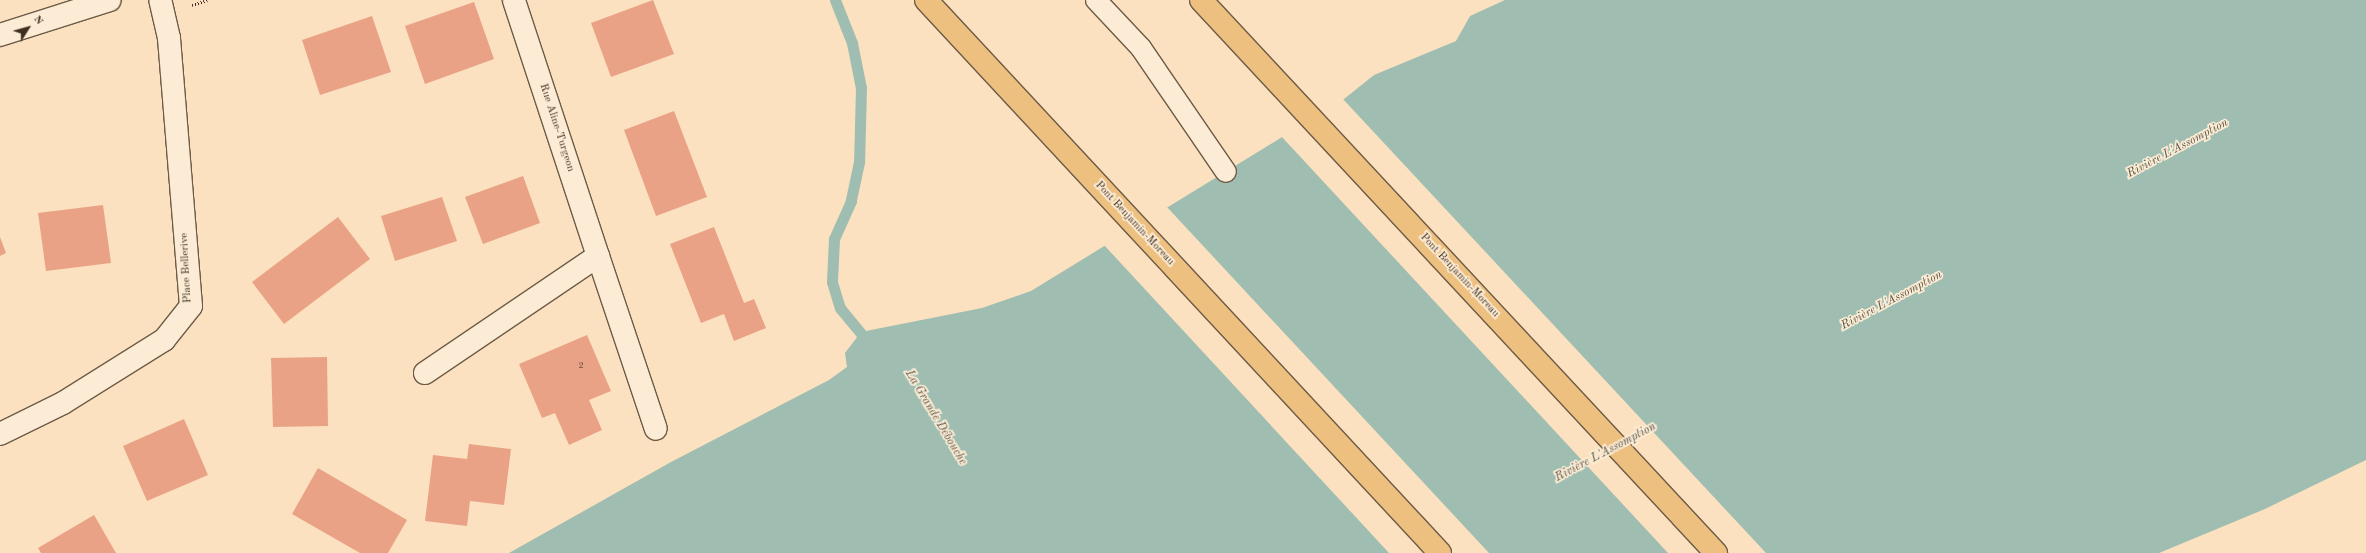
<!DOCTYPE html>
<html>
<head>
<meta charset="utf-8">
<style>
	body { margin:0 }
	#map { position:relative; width:2366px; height:553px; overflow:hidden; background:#fbe1bf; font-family:"Old Standard TT",serif }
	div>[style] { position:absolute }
	.water>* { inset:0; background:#9fbeb1 }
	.pier>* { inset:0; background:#fbe1bf }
	.stream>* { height:11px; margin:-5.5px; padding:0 5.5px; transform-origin:5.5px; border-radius:5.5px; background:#9fbeb1 }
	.building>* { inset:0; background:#e9a286 }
	.path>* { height:2.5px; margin-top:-1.25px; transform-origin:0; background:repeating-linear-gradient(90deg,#3e2e1f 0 1px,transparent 0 3px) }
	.roads { filter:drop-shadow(1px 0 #6d5b47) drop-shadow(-1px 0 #6d5b47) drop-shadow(0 1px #6d5b47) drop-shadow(0 -1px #6d5b47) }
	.service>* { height:20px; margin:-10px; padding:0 10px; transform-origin:10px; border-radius:10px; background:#fcecd5 }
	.minor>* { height:22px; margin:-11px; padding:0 11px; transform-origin:11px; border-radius:11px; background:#fcecd5 }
	.secondary>* { height:22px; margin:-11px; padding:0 11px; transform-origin:11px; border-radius:11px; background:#fcecd5 }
	.motorway>* { height:22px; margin:-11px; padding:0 11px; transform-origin:11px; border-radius:11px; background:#eec080 }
	span { translate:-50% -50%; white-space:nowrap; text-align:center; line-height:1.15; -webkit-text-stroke:3.5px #fcecd5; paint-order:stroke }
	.number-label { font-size:9px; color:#694b39 }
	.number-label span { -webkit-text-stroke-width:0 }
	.street-label { font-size:11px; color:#3e2e1f }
	.water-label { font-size:12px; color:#565244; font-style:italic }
	.north { position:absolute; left:8px; top:8px; width:40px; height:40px; -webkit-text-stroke:3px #fcecd5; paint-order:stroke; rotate:53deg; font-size:11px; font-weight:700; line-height:16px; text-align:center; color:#3e2e1f }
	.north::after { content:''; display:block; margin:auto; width:14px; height:18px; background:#3e2e1f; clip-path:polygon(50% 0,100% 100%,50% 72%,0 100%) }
</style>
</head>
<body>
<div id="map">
	<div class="water">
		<div style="clip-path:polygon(1505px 0,2366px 0,2366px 460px,2265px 509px,2159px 553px,509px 553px,671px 462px,829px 380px,847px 367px,845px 353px,861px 332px,982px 308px,1031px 291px,1344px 99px,1374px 75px,1456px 41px,1470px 16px)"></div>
	</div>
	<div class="pier">
		<div style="clip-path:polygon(1342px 98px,1766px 553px,1668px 553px,1281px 136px)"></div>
		<div style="clip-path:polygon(1166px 206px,1489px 553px,1389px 553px,1104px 245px)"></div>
	</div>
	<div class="stream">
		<div style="left:835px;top:0;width:46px;rotate:68.4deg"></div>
		<div style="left:852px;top:43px;width:46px;rotate:78.7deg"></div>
		<div style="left:861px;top:88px;width:74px;rotate:91.5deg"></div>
		<div style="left:859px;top:162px;width:40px;rotate:102deg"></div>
		<div style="left:851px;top:201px;width:42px;rotate:114.1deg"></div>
		<div style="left:834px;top:239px;width:43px;rotate:92.7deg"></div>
		<div style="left:832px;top:282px;width:27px;rotate:73deg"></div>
		<div style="left:840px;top:308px;width:45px;rotate:50.4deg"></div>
	</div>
	<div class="building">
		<div style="clip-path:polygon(653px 0,674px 54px,611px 77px,591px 23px)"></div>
		<div style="clip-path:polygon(474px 2px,494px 59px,425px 84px,405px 26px)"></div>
		<div style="clip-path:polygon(372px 16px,391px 72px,320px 95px,302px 40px)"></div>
		<div style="clip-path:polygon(674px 111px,707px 197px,656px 216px,624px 130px)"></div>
		<div style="clip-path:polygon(523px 176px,540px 223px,483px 244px,465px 197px)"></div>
		<div style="clip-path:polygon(442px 197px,457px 241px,395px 261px,381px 216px)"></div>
		<div style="clip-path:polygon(103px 205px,111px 263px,46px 271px,38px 213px)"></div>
		<div style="clip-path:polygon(338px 217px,370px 259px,284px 324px,252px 282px)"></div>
		<div style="clip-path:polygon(714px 227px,744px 303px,754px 299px,766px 328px,734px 341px,724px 314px,701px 323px,670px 244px)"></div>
		<div style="clip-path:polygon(0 237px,6px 253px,0 256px)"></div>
		<div style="clip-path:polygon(587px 335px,611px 391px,589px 400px,602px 430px,569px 445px,555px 413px,542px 418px,519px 364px)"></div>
		<div style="clip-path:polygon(327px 357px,328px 426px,273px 427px,271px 358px)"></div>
		<div style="clip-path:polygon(184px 419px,208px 475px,147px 501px,123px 446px)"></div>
		<div style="clip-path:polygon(469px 444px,511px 449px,504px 505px,470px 501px,467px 526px,425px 521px,433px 455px,467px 459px)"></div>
		<div style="clip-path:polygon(318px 468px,407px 520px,388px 553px,360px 553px,292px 514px)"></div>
		<div style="clip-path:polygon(94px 515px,116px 553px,41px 553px,38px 548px)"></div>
	</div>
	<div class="path">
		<div style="left:192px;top:5px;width:16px;rotate:-18deg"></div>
	</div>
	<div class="roads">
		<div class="service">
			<div style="left:1096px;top:0;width:66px;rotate:46.8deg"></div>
			<div style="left:1141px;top:48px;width:150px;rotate:55.6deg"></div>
		</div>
		<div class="minor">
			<div style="left:598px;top:256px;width:182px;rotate:71.5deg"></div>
			<div style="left:425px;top:373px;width:209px;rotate:-34.1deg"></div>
			<div style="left:598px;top:256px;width:269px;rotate:-108.2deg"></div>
			<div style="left:0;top:434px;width:70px;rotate:-26.2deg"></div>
			<div style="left:63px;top:403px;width:119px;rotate:-32deg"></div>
			<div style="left:164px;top:340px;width:43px;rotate:-51.5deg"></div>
			<div style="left:191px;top:306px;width:269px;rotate:-94.7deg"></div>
			<div style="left:169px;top:38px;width:39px;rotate:-103deg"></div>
		</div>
		<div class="secondary">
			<div style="left:0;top:35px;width:115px;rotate:-17.7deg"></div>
		</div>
		<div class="motorway">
			<div style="left:926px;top:0;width:755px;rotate:47.09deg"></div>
			<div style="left:1201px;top:0;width:756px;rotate:47.04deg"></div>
		</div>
	</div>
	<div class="number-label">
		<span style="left:581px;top:366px">2</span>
	</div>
	<div class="street-label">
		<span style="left:556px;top:128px;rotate:72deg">Rue Aline-Turgeon</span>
		<span style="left:1134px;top:224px;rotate:47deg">Pont Benjamin-Moreau</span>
		<span style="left:187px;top:268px;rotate:-93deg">Place Bellerive</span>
		<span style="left:1459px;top:276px;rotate:47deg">Pont Benjamin-Moreau</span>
	</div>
	<div class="water-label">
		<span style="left:2178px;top:149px;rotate:-28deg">Rivière L'Assomption</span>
		<span style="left:1892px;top:301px;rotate:-28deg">Rivière L'Assomption</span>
		<span style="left:935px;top:418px;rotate:59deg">La Grande Débouche</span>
		<span style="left:1606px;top:453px;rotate:-28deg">Rivière L'Assomption</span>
	</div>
	<div class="north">N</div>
</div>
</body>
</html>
